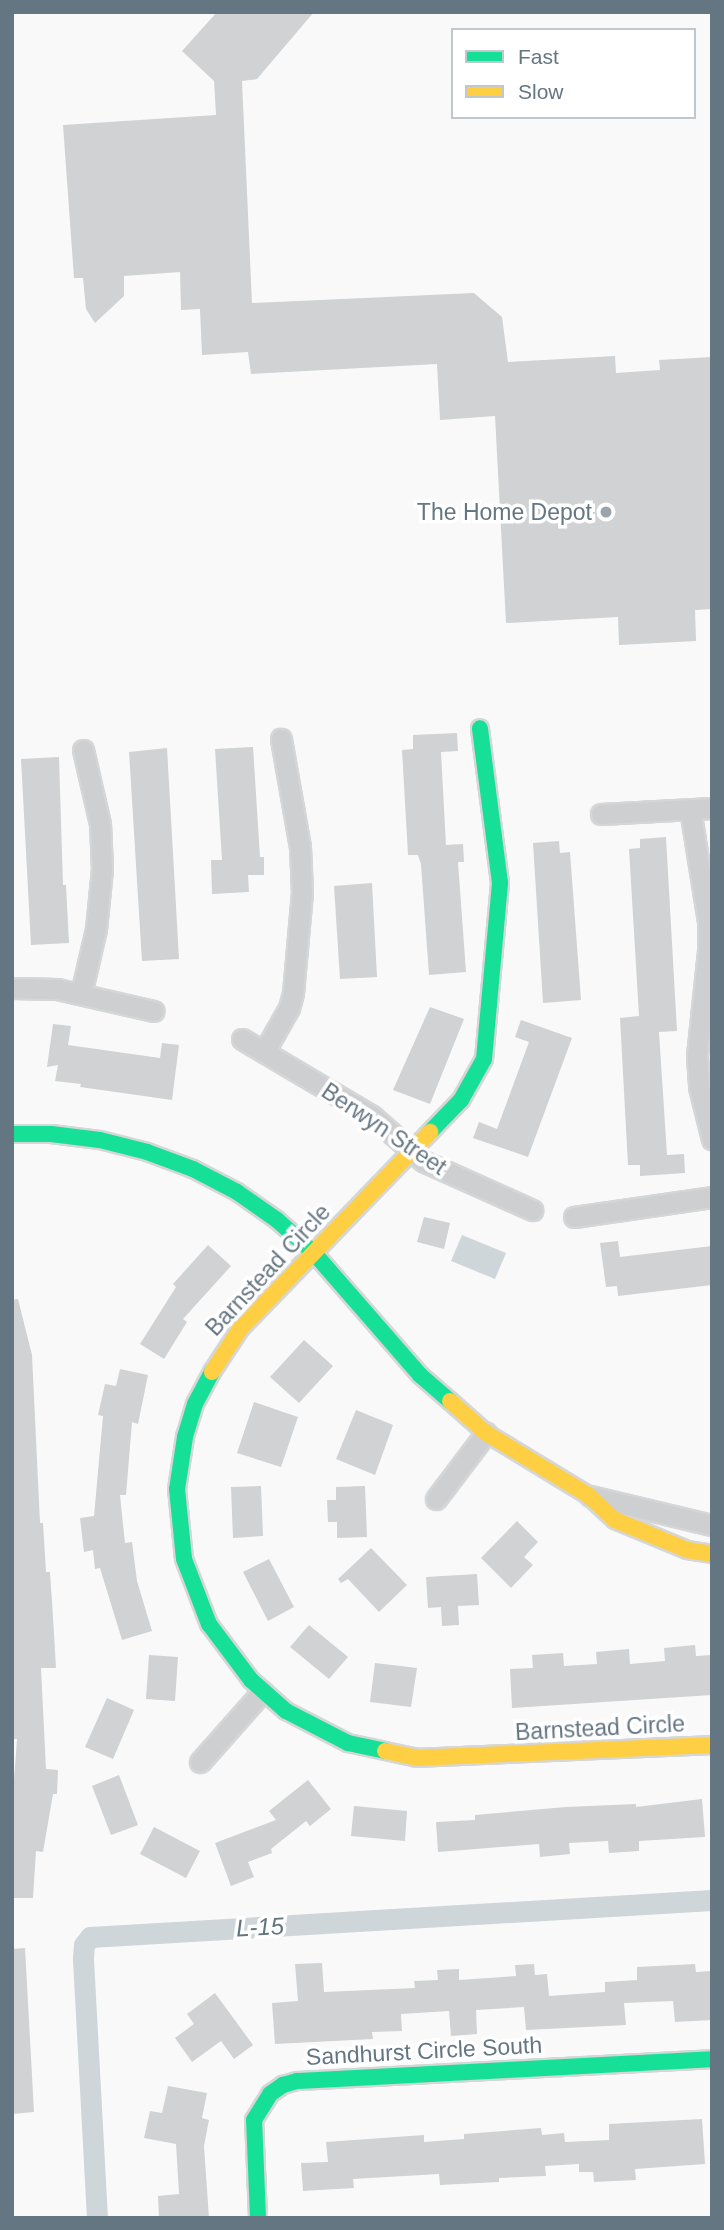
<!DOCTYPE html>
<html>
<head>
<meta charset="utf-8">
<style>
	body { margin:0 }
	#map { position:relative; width:724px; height:2230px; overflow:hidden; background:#f9f9f9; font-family:Arial,sans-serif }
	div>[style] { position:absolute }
	.water>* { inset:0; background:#ced6d9 }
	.canal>* { height:21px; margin:-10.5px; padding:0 10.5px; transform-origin:10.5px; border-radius:10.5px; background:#ced6d9 }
	.building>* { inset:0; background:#d0d2d3 }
	.roads { filter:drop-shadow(2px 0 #d5d6d7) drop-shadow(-2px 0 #d5d6d7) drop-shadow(0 2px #d5d6d7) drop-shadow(0 -2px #d5d6d7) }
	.street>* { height:19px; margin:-9.5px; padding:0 9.5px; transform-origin:9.5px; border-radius:9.5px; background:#cecfd0 }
	.fast>* { height:16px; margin:-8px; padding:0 8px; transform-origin:8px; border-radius:8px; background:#16e098 }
	.slow>* { height:16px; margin:-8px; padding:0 8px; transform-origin:8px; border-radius:8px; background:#ffcf43 }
	.dots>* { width:19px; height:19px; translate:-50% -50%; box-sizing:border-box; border:4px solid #fff; border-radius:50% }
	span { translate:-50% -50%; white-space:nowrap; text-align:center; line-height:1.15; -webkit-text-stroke:7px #fff; paint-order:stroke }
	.poi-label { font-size:23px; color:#657683 }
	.right { translate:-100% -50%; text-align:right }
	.street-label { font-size:23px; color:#657683 }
	.water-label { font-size:24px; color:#60757c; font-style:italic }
	.frame { position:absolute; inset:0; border:14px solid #657683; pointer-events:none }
	.legend { position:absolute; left:451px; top:28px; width:245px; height:91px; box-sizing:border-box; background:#fff; border:2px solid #c1c8cd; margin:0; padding:9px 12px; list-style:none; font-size:21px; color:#657683 }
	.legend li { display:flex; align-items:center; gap:14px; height:35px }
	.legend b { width:35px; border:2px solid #c1c8cd }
</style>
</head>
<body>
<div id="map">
	<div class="water">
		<div style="clip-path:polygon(462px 1235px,506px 1253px,495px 1279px,451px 1261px)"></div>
	</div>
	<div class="canal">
		<div style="left:97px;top:2218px;width:260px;rotate:-93.1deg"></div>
		<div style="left:83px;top:1958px;width:13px;rotate:-86deg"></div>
		<div style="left:84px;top:1945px;width:10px;rotate:-53deg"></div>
		<div style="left:90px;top:1937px;width:623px;rotate:-3.4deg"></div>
	</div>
	<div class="building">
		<div style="clip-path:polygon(217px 12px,314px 12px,257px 79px,242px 81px,252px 303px,474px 293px,502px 317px,508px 362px,615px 356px,616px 373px,660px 370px,659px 360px,712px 357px,712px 609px,695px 610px,696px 641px,619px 645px,618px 617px,506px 623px,495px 416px,440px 420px,437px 364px,251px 374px,248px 352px,202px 355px,200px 309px,181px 310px,180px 272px,124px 276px,124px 296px,95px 323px,86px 309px,83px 278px,74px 278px,63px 125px,216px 115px,214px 81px,182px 51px)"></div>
		<div style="clip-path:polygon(457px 733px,458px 751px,441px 752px,446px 845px,463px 844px,464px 862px,458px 862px,466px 972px,429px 975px,421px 864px,418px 855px,408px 855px,402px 750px,413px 749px,413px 735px)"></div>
		<div style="clip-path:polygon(253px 747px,260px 857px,264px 857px,264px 875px,248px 875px,249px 892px,212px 894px,211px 860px,222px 860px,215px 749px)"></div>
		<div style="clip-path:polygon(167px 748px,179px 959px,142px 961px,129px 752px)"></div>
		<div style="clip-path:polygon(59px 757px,63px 885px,66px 885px,69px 943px,31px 945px,21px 759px)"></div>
		<div style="clip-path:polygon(666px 837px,677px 1031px,659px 1032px,667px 1155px,684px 1154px,685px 1173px,640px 1176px,640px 1165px,628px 1165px,620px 1018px,639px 1016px,629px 849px,640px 848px,640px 839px)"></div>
		<div style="clip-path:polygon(559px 841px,560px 853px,570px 852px,581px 1000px,543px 1003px,533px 843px)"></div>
		<div style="clip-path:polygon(372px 883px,377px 977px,340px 979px,334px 886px)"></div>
		<div style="clip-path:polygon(430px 1007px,464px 1019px,430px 1104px,393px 1090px)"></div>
		<div style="clip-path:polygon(521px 1020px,572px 1038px,528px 1157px,473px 1138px,479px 1122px,497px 1129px,529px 1042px,515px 1037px)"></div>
		<div style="clip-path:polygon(53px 1024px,71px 1026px,68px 1045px,160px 1058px,162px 1043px,179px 1045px,172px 1100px,80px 1087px,81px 1084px,55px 1081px,58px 1065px,47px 1067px)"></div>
		<div style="clip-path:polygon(424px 1217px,450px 1223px,444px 1249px,417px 1242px)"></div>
		<div style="clip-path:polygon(618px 1241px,620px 1257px,712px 1246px,712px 1285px,618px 1296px,617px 1286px,606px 1287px,600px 1243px)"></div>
		<div style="clip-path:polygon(208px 1245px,231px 1266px,183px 1319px,187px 1322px,164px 1359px,140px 1344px,176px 1287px,173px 1284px)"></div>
		<div style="clip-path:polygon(18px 1299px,32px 1355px,40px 1523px,43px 1523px,46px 1572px,50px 1572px,53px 1617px,56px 1668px,41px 1668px,46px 1769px,58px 1770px,57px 1794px,53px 1794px,43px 1852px,36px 1851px,33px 1898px,12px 1898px,12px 1807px,17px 1739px,14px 1739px,12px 1710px,12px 1300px)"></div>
		<div style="clip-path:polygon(304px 1340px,333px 1366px,299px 1403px,270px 1377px)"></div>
		<div style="clip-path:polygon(120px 1369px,148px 1375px,138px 1424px,132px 1422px,126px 1495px,120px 1495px,125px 1543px,132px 1542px,137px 1581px,152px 1631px,122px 1640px,100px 1568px,95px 1569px,93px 1550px,84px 1552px,80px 1518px,94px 1516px,103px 1416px,98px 1415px,105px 1384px,116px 1386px)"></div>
		<div style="clip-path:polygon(254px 1402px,298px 1417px,281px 1467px,237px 1453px)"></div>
		<div style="clip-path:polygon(356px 1410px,393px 1425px,375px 1475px,336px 1459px)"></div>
		<div style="clip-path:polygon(261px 1486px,263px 1536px,233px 1538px,231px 1487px)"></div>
		<div style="clip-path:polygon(365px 1486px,367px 1537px,337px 1538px,337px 1522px,328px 1522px,327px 1500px,336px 1500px,336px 1487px)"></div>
		<div style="clip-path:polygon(517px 1521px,538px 1542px,524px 1557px,533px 1565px,511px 1588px,481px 1558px)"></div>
		<div style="clip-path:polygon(371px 1548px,407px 1585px,379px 1612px,348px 1579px,341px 1583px,338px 1579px)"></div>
		<div style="clip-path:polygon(269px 1559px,294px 1607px,268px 1621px,243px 1572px)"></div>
		<div style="clip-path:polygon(477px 1574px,479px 1605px,458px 1606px,459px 1625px,442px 1626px,441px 1607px,428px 1608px,426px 1577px)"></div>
		<div style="clip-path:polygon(309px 1625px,348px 1657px,329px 1679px,290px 1647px)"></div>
		<div style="clip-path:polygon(695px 1645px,696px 1656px,712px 1655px,712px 1695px,512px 1708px,510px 1669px,533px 1668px,532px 1655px,563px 1653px,564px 1666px,597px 1664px,596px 1652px,629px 1649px,630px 1664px,665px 1661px,664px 1648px)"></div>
		<div style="clip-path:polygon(149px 1655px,178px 1657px,175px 1701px,146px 1699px)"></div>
		<div style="clip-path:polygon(375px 1663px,417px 1668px,411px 1707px,370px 1702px)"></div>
		<div style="clip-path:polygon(107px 1698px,134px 1710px,113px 1759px,85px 1747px)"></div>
		<div style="clip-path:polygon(119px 1775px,138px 1825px,111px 1835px,92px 1786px)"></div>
		<div style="clip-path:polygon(308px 1780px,331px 1809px,310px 1826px,306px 1821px,271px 1849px,272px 1853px,248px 1862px,254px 1877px,231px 1886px,215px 1843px,276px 1820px,269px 1811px)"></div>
		<div style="clip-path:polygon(702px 1799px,705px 1837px,639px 1841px,639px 1851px,609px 1853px,608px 1841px,569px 1843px,570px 1854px,540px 1857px,539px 1844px,438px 1852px,436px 1822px,475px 1820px,475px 1815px,566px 1807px,636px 1804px,636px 1807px)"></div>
		<div style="clip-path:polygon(354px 1806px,407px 1811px,405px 1841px,351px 1836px)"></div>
		<div style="clip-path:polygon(154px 1827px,200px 1851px,186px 1878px,140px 1854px)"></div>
		<div style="clip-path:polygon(25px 1948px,34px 2112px,12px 2114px,12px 1949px)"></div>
		<div style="clip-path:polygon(322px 1963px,324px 1992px,415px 1988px,414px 1981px,438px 1980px,437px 1970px,459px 1969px,459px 1980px,516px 1976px,515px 1965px,534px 1964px,535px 1975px,547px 1974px,549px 1996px,605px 1992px,605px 1982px,637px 1980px,637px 1967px,695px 1964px,696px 1972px,712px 1971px,712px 2020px,675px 2022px,673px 2001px,624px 2003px,626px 2025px,526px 2030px,524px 2007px,476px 2010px,477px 2034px,451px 2036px,449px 2011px,401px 2014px,402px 2031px,372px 2032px,373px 2039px,275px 2044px,272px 2003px,298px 2001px,295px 1964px)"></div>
		<div style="clip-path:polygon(215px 1993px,253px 2045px,234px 2059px,221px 2041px,192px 2062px,175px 2038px,194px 2024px,187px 2014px)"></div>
		<div style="clip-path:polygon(168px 2086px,207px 2093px,202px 2118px,209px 2120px,204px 2146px,209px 2218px,159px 2218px,158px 2196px,179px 2194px,176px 2144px,144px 2138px,150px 2111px,162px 2113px)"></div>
		<div style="clip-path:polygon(702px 2119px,705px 2164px,635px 2169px,636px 2180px,594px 2182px,593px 2172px,579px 2172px,579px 2164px,545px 2166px,546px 2176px,499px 2178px,499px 2182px,440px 2185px,439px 2174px,353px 2179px,354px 2188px,303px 2191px,301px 2163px,328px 2162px,326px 2142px,424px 2135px,424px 2142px,464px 2139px,464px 2134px,541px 2128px,542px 2135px,564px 2133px,565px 2142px,609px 2140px,609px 2124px)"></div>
	</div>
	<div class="roads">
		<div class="street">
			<div style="left:690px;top:809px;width:113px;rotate:80.9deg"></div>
			<div style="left:708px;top:921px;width:30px;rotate:90deg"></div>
			<div style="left:708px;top:951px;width:106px;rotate:96deg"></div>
			<div style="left:697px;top:1056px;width:31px;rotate:86deg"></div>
			<div style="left:699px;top:1087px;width:54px;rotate:76deg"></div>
			<div style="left:601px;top:814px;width:111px;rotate:-3.1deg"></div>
			<div style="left:12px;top:988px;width:45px;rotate:1.3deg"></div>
			<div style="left:57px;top:989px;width:99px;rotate:12.8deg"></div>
			<div style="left:81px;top:994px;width:67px;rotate:-77deg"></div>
			<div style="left:96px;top:929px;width:60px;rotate:-84.3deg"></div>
			<div style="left:102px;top:869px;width:45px;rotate:-92.5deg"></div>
			<div style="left:100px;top:824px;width:76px;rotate:-102.9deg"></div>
			<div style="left:242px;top:1039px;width:151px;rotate:30.6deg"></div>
			<div style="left:372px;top:1116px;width:68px;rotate:41.4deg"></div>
			<div style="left:423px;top:1161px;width:120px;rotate:24.2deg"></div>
			<div style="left:264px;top:1052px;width:51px;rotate:-60.4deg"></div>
			<div style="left:289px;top:1008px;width:16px;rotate:-75deg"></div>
			<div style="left:293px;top:993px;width:100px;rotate:-84.9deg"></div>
			<div style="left:302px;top:893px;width:46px;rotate:-92.5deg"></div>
			<div style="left:300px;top:847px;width:110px;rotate:-100deg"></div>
			<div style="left:574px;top:1217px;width:139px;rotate:-8.2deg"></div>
			<div style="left:590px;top:1496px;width:125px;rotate:13.4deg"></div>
			<div style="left:436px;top:1499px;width:83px;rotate:-52.9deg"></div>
			<div style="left:200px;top:1762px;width:94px;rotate:-48.5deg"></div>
		</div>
		<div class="fast">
			<div style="left:430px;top:1132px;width:45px;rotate:-45.9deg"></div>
			<div style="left:461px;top:1100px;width:47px;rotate:-60.7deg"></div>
			<div style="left:484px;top:1059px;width:177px;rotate:-84.8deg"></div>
			<div style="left:500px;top:883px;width:156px;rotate:-97.4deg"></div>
			<div style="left:12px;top:1134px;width:39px"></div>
			<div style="left:51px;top:1134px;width:49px;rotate:7deg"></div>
			<div style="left:100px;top:1140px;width:49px;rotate:14.3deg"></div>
			<div style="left:147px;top:1152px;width:49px;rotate:20.3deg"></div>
			<div style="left:193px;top:1169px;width:50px;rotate:27.6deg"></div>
			<div style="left:237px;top:1192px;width:49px;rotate:35deg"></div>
			<div style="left:277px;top:1220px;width:50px;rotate:41.7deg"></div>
			<div style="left:314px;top:1253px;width:162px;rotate:49deg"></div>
			<div style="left:420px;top:1375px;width:40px;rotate:41deg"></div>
			<div style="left:212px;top:1372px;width:36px;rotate:118deg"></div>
			<div style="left:195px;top:1404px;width:34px;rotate:107deg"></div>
			<div style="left:185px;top:1437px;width:53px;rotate:98.7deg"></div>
			<div style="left:177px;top:1489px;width:70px;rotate:84.3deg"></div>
			<div style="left:184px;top:1559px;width:70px;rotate:69deg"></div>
			<div style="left:209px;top:1624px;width:70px;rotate:53.1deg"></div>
			<div style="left:251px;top:1680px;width:47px;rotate:41.5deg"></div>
			<div style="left:286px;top:1711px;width:70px;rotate:27.3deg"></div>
			<div style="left:348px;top:1743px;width:38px;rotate:12deg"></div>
			<div style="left:258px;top:2218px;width:98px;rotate:-92.3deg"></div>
			<div style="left:254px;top:2120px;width:31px;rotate:-58deg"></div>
			<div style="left:270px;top:2094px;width:16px;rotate:-35deg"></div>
			<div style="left:283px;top:2085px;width:15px;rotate:-16deg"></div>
			<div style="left:297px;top:2081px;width:416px;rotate:-3deg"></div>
		</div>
		<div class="slow">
			<div style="left:212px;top:1372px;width:51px;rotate:-56.9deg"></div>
			<div style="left:240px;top:1329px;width:274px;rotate:-46deg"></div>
			<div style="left:450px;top:1401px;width:48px;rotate:41.6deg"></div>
			<div style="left:486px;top:1433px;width:119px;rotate:31.3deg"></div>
			<div style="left:588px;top:1495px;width:37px;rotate:43deg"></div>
			<div style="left:615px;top:1520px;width:78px;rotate:22.6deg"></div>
			<div style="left:687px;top:1550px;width:25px;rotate:9deg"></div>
			<div style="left:385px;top:1751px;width:33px;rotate:12deg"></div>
			<div style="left:417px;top:1758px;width:295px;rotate:-2.5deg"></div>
		</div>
	</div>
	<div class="dots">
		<div style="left:606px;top:512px;background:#99a4ac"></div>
	</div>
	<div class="poi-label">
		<span class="right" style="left:592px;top:512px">The Home Depot</span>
	</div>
	<div class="street-label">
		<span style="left:384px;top:1129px;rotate:34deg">Berwyn Street</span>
		<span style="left:268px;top:1270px;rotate:-47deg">Barnstead Circle</span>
		<span style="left:600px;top:1728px;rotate:-3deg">Barnstead Circle</span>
		<span style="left:424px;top:2051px;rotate:-3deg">Sandhurst Circle South</span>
	</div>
	<div class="water-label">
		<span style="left:260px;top:1927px;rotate:-3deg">L-15</span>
	</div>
	<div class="frame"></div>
	<ul class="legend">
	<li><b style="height:9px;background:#16e098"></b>Fast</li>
	<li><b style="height:9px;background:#ffcf43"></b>Slow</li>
	</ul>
</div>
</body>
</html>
